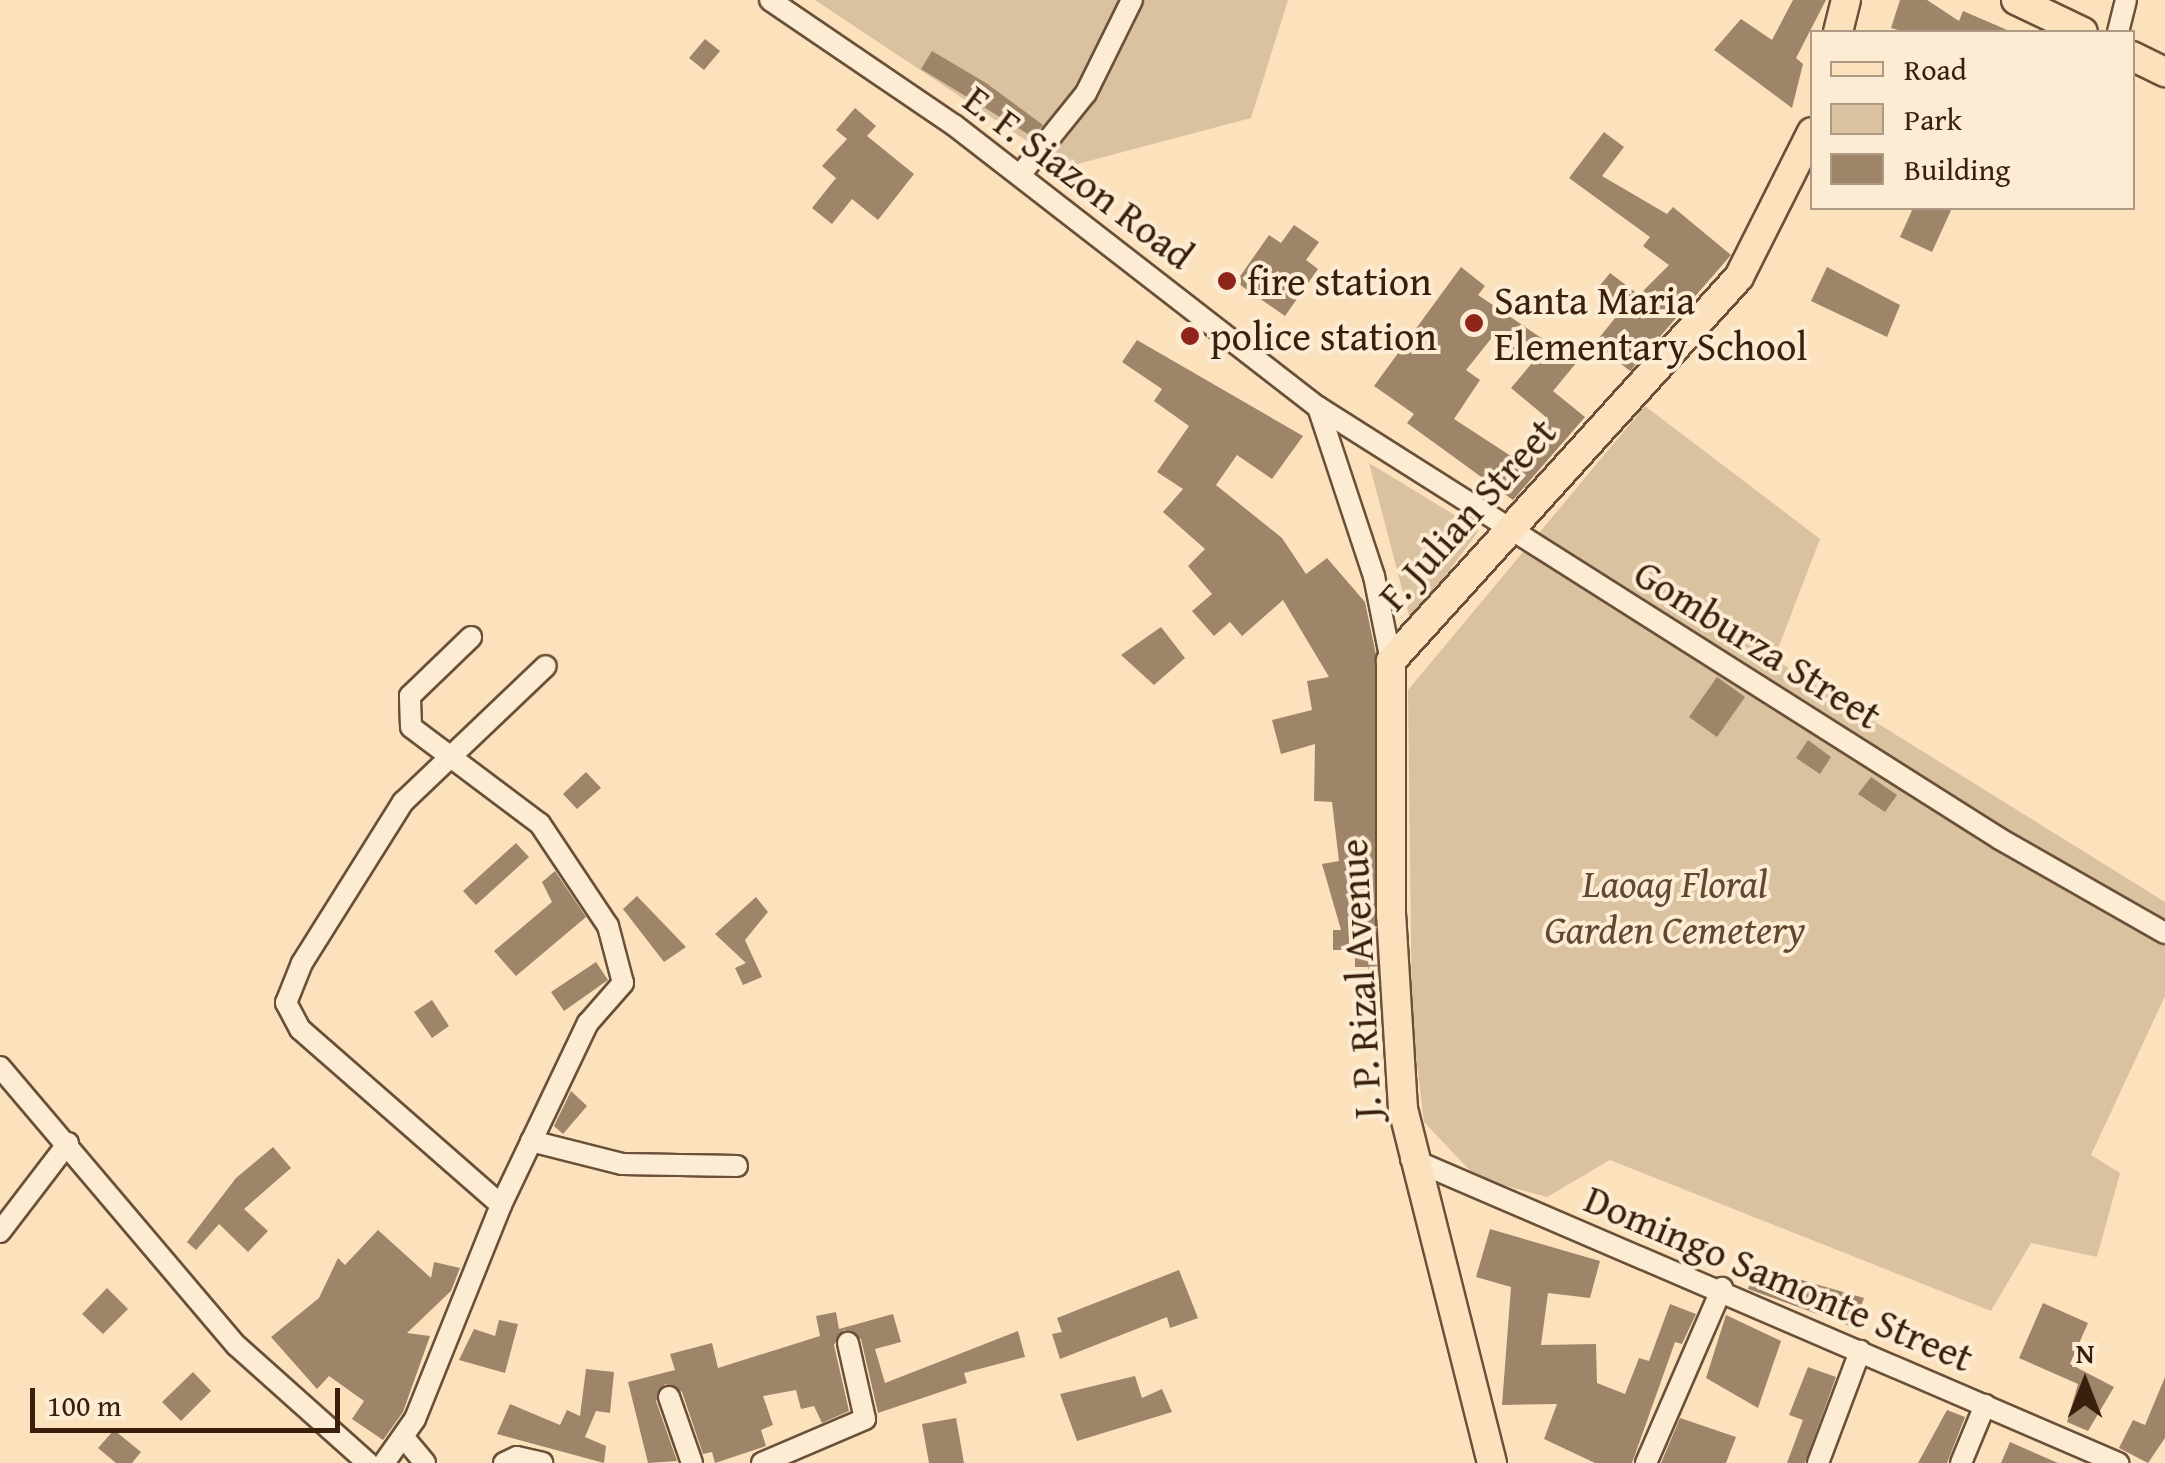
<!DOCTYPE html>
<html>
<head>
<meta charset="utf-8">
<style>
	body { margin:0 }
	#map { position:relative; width:2165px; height:1463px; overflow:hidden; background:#fbe2bd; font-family:"Gentium Book Plus",serif }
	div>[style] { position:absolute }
	.green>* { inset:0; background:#dac19f }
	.building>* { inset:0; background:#9e8469 }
	.roads { filter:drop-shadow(2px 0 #6a5039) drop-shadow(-2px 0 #6a5039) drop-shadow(0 2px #6a5039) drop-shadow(0 -2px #6a5039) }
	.minor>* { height:20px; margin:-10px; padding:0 10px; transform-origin:10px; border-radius:10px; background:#fcecd4 }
	.major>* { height:28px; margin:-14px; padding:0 14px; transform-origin:14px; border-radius:14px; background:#fbe2bd }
	.dots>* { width:28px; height:28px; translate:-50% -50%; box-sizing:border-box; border:5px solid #fcecd4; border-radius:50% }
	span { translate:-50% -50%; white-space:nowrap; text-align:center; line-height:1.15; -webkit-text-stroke:8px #fcecd4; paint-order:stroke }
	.street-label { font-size:40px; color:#3a1f0d }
	.poi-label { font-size:40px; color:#3a1f0d }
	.left { translate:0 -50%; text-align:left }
	.park-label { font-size:40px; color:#624832; font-style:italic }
	.legend { position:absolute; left:1810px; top:30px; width:325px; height:180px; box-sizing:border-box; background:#fcecd4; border:2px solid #ae9a84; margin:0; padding:12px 18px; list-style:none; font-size:30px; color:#3a1f0d }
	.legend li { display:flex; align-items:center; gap:20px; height:50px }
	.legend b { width:50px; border:2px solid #ae9a84 }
	.north { position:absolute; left:2035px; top:1333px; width:100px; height:100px; -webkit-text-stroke:8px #fcecd4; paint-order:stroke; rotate:0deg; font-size:28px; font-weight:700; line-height:40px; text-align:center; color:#3a1f0d }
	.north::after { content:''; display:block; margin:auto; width:35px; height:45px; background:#3a1f0d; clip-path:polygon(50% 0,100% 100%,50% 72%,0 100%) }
	.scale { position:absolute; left:30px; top:1388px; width:310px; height:45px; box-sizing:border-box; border:5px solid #3a1f0d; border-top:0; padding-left:12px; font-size:30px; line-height:35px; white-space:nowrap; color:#3a1f0d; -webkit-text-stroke:8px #fcecd4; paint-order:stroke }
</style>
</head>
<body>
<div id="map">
	<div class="green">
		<div style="clip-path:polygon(815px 0,1288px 0,1251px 118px,1066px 167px)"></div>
		<div style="clip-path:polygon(1645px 406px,1820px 539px,1774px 659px,2165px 902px,2165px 996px,2091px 1155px,2120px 1173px,2097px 1257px,2031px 1243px,1991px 1311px,1610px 1160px,1547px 1197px,1477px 1178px,1424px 1122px,1412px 1023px,1408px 690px)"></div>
		<div style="clip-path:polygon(1369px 463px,1479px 530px,1411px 623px)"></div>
	</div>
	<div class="building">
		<div style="clip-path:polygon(1793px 0,1826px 0,1796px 58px,1803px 64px,1792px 108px,1714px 50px,1741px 19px,1772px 40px)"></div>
		<div style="clip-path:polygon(1900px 0,1927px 0,1959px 21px,1963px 11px,2012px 32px,1905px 32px,1891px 28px)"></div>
		<div style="clip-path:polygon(705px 39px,720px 51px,704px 70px,689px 58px)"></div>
		<div style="clip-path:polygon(932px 51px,986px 83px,1043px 125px,1033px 137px,921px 69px)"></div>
		<div style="clip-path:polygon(855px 108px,876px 126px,867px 136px,914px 174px,878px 220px,852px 199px,832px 224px,812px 208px,836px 178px,822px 166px,847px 139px,836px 130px)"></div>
		<div style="clip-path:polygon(1604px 132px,1624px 147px,1602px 176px,1667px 214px,1673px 207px,1731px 255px,1630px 371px,1595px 343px,1623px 308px,1597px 289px,1610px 273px,1639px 295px,1669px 265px,1643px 246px,1650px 237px,1569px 178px)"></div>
		<div style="clip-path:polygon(1913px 208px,1952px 208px,1932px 252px,1900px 237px)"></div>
		<div style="clip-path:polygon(1294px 225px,1319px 242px,1306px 260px,1318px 269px,1285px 316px,1236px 282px,1269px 235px,1281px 243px)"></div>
		<div style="clip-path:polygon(evenodd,1461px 267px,1485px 286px,1478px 295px,1577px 362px,1553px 391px,1585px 417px,1513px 500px,1407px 423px,1414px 414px,1374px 386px,1461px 267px,1494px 335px,1532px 363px,1511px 388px,1547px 418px,1514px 458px,1454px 419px,1480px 380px,1466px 370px,1494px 335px)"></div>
		<div style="clip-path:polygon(1827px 267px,1900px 305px,1887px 337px,1811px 301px)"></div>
		<div style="clip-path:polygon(1137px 340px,1303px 436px,1272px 479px,1237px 455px,1216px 485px,1282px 538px,1306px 574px,1327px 558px,1365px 602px,1376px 655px,1378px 986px,1368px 986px,1368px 967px,1355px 967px,1355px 950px,1333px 950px,1333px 930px,1341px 930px,1322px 864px,1339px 861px,1332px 802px,1314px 801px,1315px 744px,1281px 754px,1272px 720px,1312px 710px,1307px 681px,1329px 677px,1283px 600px,1242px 636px,1230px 622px,1214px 636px,1192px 611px,1212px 594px,1188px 566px,1205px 549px,1163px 512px,1183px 489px,1157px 472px,1189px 426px,1154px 401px,1162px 389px,1122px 362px)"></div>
		<div style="clip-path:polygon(1161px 627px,1185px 658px,1154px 685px,1121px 655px)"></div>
		<div style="clip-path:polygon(1717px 677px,1745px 697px,1717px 737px,1689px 717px)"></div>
		<div style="clip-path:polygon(1808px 740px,1831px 757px,1820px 774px,1796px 758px)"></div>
		<div style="clip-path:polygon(586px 772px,601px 788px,577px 809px,563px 794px)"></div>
		<div style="clip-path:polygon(1871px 777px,1897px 795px,1885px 812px,1858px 794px)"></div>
		<div style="clip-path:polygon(516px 843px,529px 857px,476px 905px,463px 891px)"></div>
		<div style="clip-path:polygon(555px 871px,586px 917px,516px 976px,494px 951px,552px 902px,542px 882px)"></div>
		<div style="clip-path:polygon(637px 896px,686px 947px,664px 962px,623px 909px)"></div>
		<div style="clip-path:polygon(756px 897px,768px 912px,745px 940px,762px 977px,743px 985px,735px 968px,746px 963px,715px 934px)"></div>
		<div style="clip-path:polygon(596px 962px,608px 980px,564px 1011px,551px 992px)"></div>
		<div style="clip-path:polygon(432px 1000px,449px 1026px,432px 1038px,414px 1012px)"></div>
		<div style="clip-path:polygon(571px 1091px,587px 1106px,563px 1134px,554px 1126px)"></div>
		<div style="clip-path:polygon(273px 1147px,291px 1168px,244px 1209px,268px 1231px,248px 1252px,219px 1224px,196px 1250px,187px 1242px,236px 1178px)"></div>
		<div style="clip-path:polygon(1490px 1229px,1600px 1261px,1590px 1298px,1548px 1293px,1541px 1345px,1596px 1344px,1597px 1383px,1625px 1394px,1639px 1358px,1649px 1361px,1670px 1304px,1696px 1314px,1682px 1344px,1675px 1342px,1632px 1463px,1595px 1463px,1544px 1439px,1557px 1404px,1502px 1405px,1511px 1287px,1476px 1277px)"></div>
		<div style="clip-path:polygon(378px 1230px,431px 1278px,434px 1262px,460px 1268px,451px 1291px,407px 1333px,430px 1336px,403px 1412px,383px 1440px,352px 1419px,364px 1401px,329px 1376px,317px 1389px,271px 1337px,319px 1298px,338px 1258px,345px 1265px)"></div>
		<div style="clip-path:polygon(1756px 1267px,1864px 1298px,1853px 1327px,1748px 1289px)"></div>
		<div style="clip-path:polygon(1179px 1270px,1198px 1318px,1170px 1328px,1167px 1317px,1060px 1359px,1052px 1334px,1062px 1332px,1057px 1318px)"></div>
		<div style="clip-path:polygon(107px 1288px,128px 1309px,103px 1334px,82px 1314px)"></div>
		<div style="clip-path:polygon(2043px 1303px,2088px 1323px,2070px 1364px,2114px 1387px,2088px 1431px,2067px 1422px,2078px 1384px,2019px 1358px)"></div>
		<div style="clip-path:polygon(836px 1312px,839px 1329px,893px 1314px,901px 1342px,875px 1349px,885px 1383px,1018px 1331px,1025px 1357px,964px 1373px,967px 1383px,878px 1413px,861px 1339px,844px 1330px,834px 1345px,849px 1411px,822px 1423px,814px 1406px,801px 1409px,796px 1390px,763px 1396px,773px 1425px,761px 1430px,766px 1446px,715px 1463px,712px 1452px,703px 1454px,682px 1392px,665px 1384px,656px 1401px,677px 1461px,648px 1463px,628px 1382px,675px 1370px,670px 1354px,712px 1343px,718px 1368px,820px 1336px,816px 1316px)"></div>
		<div style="clip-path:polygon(1726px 1315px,1781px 1341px,1758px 1408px,1706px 1378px)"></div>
		<div style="clip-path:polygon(499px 1320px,518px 1324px,505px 1373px,459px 1360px,474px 1329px,495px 1336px)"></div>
		<div style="clip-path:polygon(1808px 1367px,1836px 1377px,1805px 1463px,1787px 1463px,1803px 1420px,1789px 1415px)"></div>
		<div style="clip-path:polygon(586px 1369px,614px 1372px,610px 1413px,596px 1411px,585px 1437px,606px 1446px,604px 1463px,497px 1434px,510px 1404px,560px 1425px,567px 1410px,580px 1416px)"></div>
		<div style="clip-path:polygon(193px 1372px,211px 1391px,181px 1421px,162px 1402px)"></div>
		<div style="clip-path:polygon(1135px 1376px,1142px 1398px,1162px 1389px,1172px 1412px,1077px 1441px,1060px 1394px)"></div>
		<div style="clip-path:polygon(2165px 1377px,2165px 1438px,2148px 1463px,2119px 1448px,2133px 1420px,2145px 1425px)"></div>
		<div style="clip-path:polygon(1947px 1410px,1965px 1417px,1947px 1463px,1918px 1463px)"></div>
		<div style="clip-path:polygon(956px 1418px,964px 1463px,929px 1463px,922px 1424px)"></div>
		<div style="clip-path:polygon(1680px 1418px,1736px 1437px,1726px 1463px,1661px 1463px)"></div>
		<div style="clip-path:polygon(114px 1430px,141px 1452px,132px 1463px,116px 1463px,98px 1448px)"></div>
		<div style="clip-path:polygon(2010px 1442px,2058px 1463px,2001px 1463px)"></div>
	</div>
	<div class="roads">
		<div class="minor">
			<div style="left:770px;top:0;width:222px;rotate:34.2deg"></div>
			<div style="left:954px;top:125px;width:460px;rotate:37.8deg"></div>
			<div style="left:1318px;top:407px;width:178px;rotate:71.7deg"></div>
			<div style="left:1374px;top:576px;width:87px;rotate:78.7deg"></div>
			<div style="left:2118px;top:32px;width:33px;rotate:-76deg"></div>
			<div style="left:1020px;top:175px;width:105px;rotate:-51.2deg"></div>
			<div style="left:1086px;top:93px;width:104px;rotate:-63.7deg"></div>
			<div style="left:1318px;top:407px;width:807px;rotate:32.35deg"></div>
			<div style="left:2000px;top:839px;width:190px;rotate:29.7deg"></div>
			<div style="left:0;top:1067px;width:366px;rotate:49.7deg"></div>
			<div style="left:237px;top:1346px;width:176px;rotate:41.8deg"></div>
			<div style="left:531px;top:1141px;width:94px;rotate:14.2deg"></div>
			<div style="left:622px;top:1164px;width:115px;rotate:1deg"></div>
			<div style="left:1411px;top:1159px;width:770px;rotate:23.27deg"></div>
			<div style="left:501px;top:1205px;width:267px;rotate:-138.8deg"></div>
			<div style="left:300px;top:1029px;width:30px;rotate:-118deg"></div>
			<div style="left:286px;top:1003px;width:43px;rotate:-68.2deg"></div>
			<div style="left:302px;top:963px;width:190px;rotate:-57.9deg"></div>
			<div style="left:403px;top:802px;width:197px;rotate:-43.6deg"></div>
			<div style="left:0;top:1232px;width:112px;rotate:-52.6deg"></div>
			<div style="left:669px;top:1397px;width:70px;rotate:70.8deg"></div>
			<div style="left:405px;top:1439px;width:31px;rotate:50deg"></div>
			<div style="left:384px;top:1463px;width:54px;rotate:-54.8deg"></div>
			<div style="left:415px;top:1419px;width:231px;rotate:-68.1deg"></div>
			<div style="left:501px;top:1205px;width:202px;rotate:-64.5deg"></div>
			<div style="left:588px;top:1023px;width:53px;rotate:-48.8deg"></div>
			<div style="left:623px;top:983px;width:59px;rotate:-104.7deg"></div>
			<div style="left:608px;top:926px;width:123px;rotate:-123.7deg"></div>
			<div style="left:540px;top:824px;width:161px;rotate:-143.1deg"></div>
			<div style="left:411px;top:727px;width:31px;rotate:-92deg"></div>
			<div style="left:410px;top:696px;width:85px;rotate:-44deg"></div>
			<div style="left:504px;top:1463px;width:14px;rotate:-25deg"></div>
			<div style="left:517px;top:1457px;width:26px;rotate:13deg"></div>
			<div style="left:762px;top:1463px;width:112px;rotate:-23.1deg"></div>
			<div style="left:865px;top:1419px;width:78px;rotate:-102.6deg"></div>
			<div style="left:1646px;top:1463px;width:191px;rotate:-66.5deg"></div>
			<div style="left:1818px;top:1463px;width:120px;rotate:-69.4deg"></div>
			<div style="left:1961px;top:1463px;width:63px;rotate:-67.5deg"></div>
		</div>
		<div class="major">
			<div style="left:2016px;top:0;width:74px;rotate:25.5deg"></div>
			<div style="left:1838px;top:32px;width:33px;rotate:-76deg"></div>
			<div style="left:2132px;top:56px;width:37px;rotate:26deg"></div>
			<div style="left:1492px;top:1463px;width:365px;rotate:-104.1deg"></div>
			<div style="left:1403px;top:1109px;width:194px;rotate:-93.5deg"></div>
			<div style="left:1391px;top:915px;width:254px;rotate:-90deg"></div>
			<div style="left:1391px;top:661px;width:518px;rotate:-47.82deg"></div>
			<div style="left:1739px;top:277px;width:162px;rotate:-63.3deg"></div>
		</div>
	</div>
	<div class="dots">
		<div style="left:1227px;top:281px;background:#8f2418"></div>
		<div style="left:1474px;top:323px;background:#8f2418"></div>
		<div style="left:1190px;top:336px;background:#8f2418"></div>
	</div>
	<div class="street-label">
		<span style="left:1079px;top:177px;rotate:37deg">E. F. Siazon Road</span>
		<span style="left:1467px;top:514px;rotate:-48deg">F. Julian Street</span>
		<span style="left:1758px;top:644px;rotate:32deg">Gomburza Street</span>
		<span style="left:1360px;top:979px;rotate:-93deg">J. P. Rizal Avenue</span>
		<span style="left:1779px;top:1278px;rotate:23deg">Domingo Samonte Street</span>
	</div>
	<div class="poi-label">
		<span class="left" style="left:1247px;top:281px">fire station</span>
		<span class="left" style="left:1494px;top:323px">Santa Maria<br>Elementary School</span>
		<span class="left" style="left:1210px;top:336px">police station</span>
	</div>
	<div class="park-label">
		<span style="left:1675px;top:906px">Laoag Floral<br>Garden Cemetery</span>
	</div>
	<ul class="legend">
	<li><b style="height:12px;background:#fbe2bd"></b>Road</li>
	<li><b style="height:28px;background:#dac19f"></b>Park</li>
	<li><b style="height:28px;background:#9e8469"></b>Building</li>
	</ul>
	<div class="north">N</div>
	<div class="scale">100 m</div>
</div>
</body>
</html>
